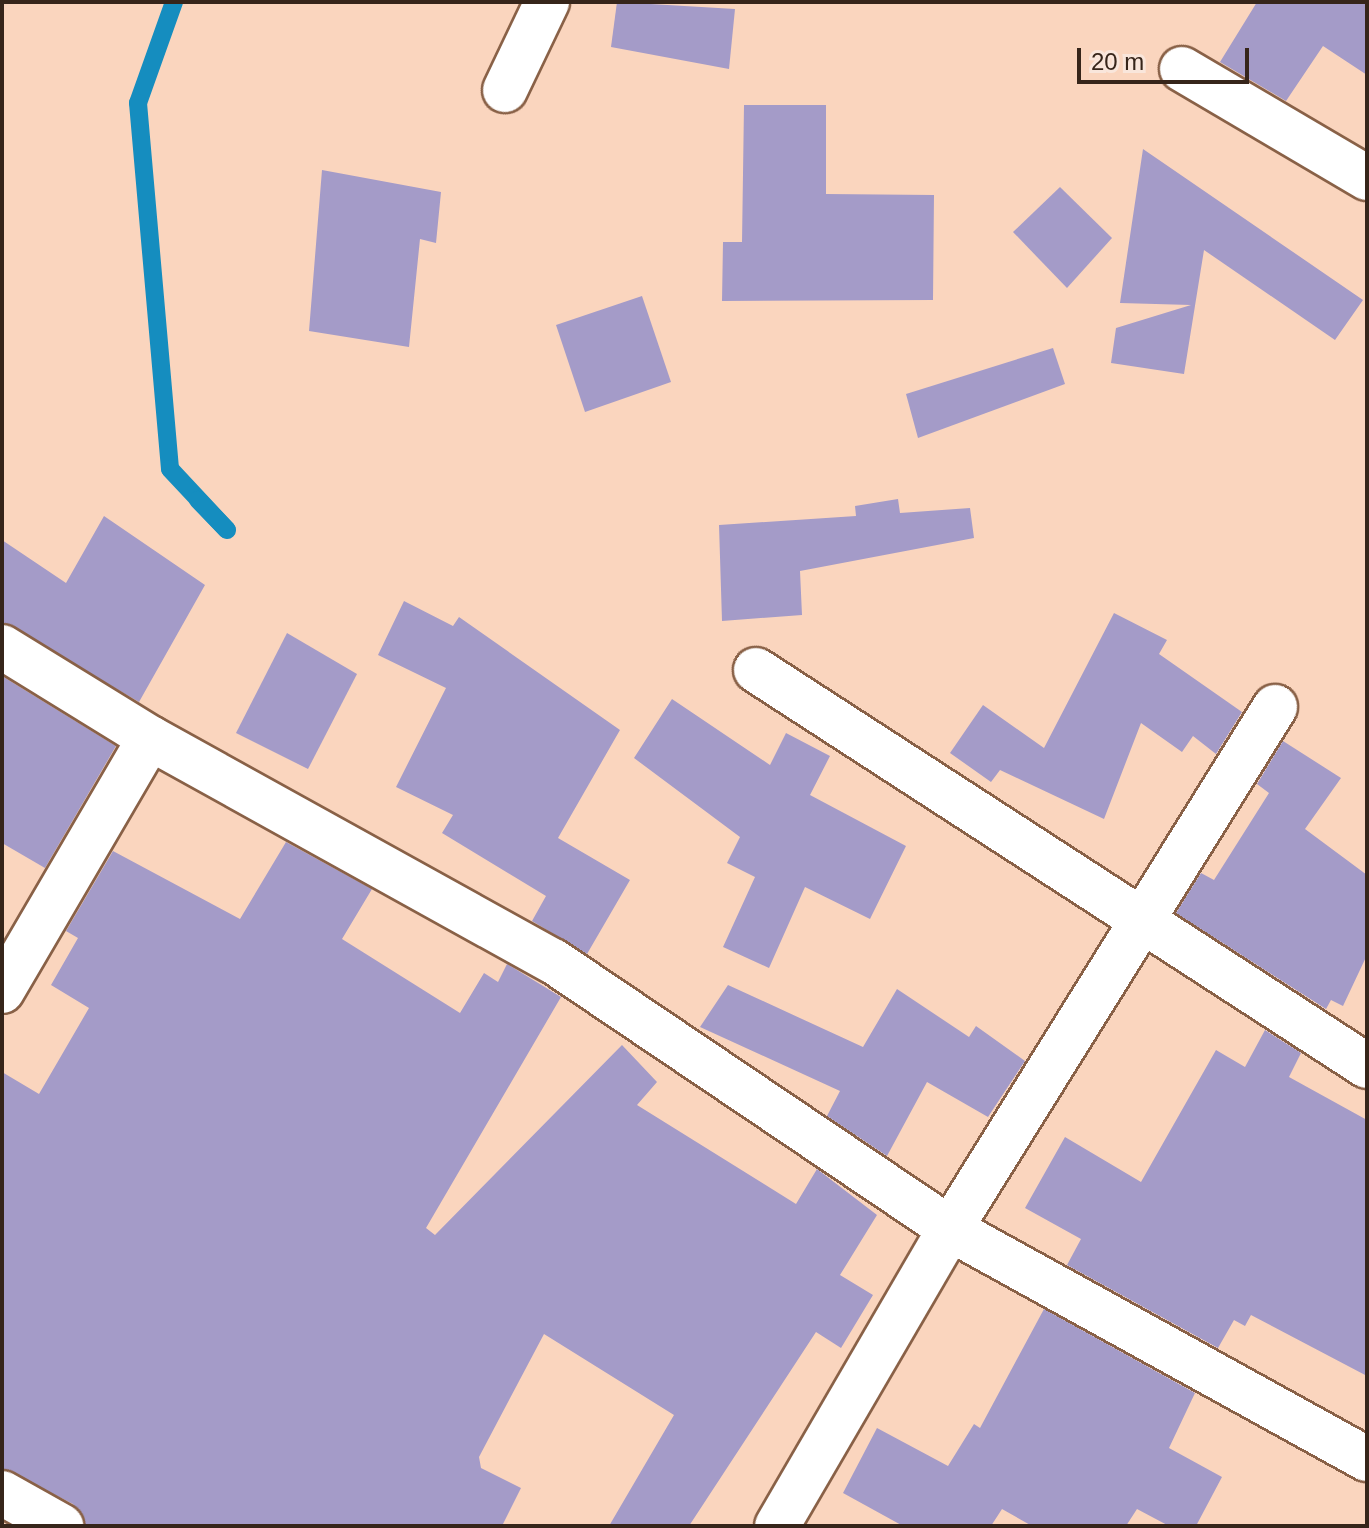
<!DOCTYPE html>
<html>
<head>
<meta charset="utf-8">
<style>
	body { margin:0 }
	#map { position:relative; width:1369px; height:1528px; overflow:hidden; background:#fad5be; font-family:Helvetica,sans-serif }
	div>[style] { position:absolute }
	.stream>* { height:18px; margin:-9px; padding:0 9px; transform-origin:9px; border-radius:9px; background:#158dbf }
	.building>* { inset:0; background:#a49bc8 }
	.roads { filter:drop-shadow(2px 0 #896147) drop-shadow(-2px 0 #896147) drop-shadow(0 2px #896147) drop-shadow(0 -2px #896147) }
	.minor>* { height:44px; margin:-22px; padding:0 22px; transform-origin:22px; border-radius:22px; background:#fff }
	span { translate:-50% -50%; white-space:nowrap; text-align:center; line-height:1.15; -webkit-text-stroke:8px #f9e6db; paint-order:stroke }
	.frame { position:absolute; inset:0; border:4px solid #36251a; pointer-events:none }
	.scale { position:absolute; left:1077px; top:48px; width:172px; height:36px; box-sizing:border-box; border:4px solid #36251a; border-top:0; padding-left:10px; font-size:24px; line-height:28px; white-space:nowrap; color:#36251a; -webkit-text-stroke:6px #f9e6db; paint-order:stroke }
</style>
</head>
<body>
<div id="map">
	<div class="stream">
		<div style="left:174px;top:2px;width:107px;rotate:109.6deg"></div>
		<div style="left:138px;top:103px;width:367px;rotate:85deg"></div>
		<div style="left:170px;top:469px;width:83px;rotate:46.9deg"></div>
		<div style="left:227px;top:530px;width:42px;rotate:-134deg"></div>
	</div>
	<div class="building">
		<div style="clip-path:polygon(617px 2px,735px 9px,729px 69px,611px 47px)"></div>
		<div style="clip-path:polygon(1257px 2px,1367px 2px,1367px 75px,1323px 46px,1286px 101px,1220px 62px)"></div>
		<div style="clip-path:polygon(744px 105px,826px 105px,826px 194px,934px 195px,933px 300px,722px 301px,723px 242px,742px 242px)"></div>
		<div style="clip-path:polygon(1143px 149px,1363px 300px,1335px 340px,1204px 250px,1184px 374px,1111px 363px,1116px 328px,1191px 305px,1120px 303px)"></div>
		<div style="clip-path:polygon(322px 170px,441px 192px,436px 243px,420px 239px,409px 347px,309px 331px)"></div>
		<div style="clip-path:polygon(1060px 187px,1112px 238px,1067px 288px,1013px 232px)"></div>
		<div style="clip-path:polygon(642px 296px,671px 382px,585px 412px,556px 325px)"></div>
		<div style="clip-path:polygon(1053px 348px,1065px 384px,918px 438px,906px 394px)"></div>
		<div style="clip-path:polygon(898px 499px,900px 513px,970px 508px,974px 538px,800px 571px,802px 615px,722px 621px,719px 525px,856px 516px,855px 506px)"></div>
		<div style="clip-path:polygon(104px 516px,205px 585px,139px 702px,2px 622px,2px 540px,66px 583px)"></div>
		<div style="clip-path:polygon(404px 601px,453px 626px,459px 617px,620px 730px,558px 838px,630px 880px,587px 954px,532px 921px,546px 896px,442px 833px,453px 815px,396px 787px,446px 688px,378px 655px)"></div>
		<div style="clip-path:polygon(1114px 613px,1167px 640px,1159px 654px,1242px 712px,1216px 754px,1193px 736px,1182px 752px,1141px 723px,1104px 819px,1000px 770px,991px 782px,950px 753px,983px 705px,1044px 748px)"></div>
		<div style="clip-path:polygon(287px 633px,357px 674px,308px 769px,236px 733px)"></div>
		<div style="clip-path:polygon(2px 676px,116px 746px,45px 868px,2px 843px)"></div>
		<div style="clip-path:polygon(672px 699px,770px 765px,786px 733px,830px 756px,810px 795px,906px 846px,870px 919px,805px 887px,769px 968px,723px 947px,755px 877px,727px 863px,740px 837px,634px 758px)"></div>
		<div style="clip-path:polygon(1283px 741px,1341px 778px,1305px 829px,1367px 875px,1367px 955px,1343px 1006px,1331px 1000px,1326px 1009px,1176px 913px,1201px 873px,1214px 880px,1269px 793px,1257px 784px)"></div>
		<div style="clip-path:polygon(286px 842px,372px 889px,342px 939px,460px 1013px,484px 973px,498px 982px,507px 964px,561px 997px,426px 1228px,435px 1235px,622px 1045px,657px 1082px,637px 1105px,796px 1204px,817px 1169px,877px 1215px,840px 1275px,873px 1295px,841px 1348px,816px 1332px,689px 1526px,609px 1526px,674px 1415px,544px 1334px,479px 1457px,481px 1468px,521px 1488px,502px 1526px,86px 1526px,73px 1504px,2px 1468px,2px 1072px,39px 1094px,89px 1008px,51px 985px,78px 938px,66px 931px,113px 851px,240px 919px)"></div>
		<div style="clip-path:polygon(728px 985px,863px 1047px,897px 989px,969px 1037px,976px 1026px,1025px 1061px,988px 1117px,927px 1082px,887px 1156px,827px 1116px,840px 1091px,700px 1027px)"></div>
		<div style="clip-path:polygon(1265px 1030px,1301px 1053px,1289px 1077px,1367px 1120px,1367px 1376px,1251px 1315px,1245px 1326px,1234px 1320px,1218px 1348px,1067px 1265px,1081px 1239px,1025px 1208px,1065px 1137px,1141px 1182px,1216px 1050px,1245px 1067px)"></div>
		<div style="clip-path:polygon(1044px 1309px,1195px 1393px,1169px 1448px,1222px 1477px,1196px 1526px,1169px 1526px,1137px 1509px,1126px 1526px,1032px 1526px,1002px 1509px,991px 1526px,903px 1526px,843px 1493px,877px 1428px,948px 1466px,974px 1424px,980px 1428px)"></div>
	</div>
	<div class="roads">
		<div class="minor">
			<div style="left:1182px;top:69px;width:215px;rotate:30.5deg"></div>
			<div style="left:505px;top:90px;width:98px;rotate:-64.5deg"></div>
			<div style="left:2px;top:647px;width:174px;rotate:31.6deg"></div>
			<div style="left:150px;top:738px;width:461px;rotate:29deg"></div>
			<div style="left:553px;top:961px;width:479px;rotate:34deg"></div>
			<div style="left:950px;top:1229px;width:476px;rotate:28.9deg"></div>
			<div style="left:756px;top:670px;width:728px;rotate:32.95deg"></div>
			<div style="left:2px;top:991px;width:293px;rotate:-59.7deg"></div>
			<div style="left:2px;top:1493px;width:68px;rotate:29.2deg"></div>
			<div style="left:777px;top:1526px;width:344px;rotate:-59.8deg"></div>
			<div style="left:950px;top:1229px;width:615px;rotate:-58.09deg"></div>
		</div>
	</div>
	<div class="frame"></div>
	<div class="scale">20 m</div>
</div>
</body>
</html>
